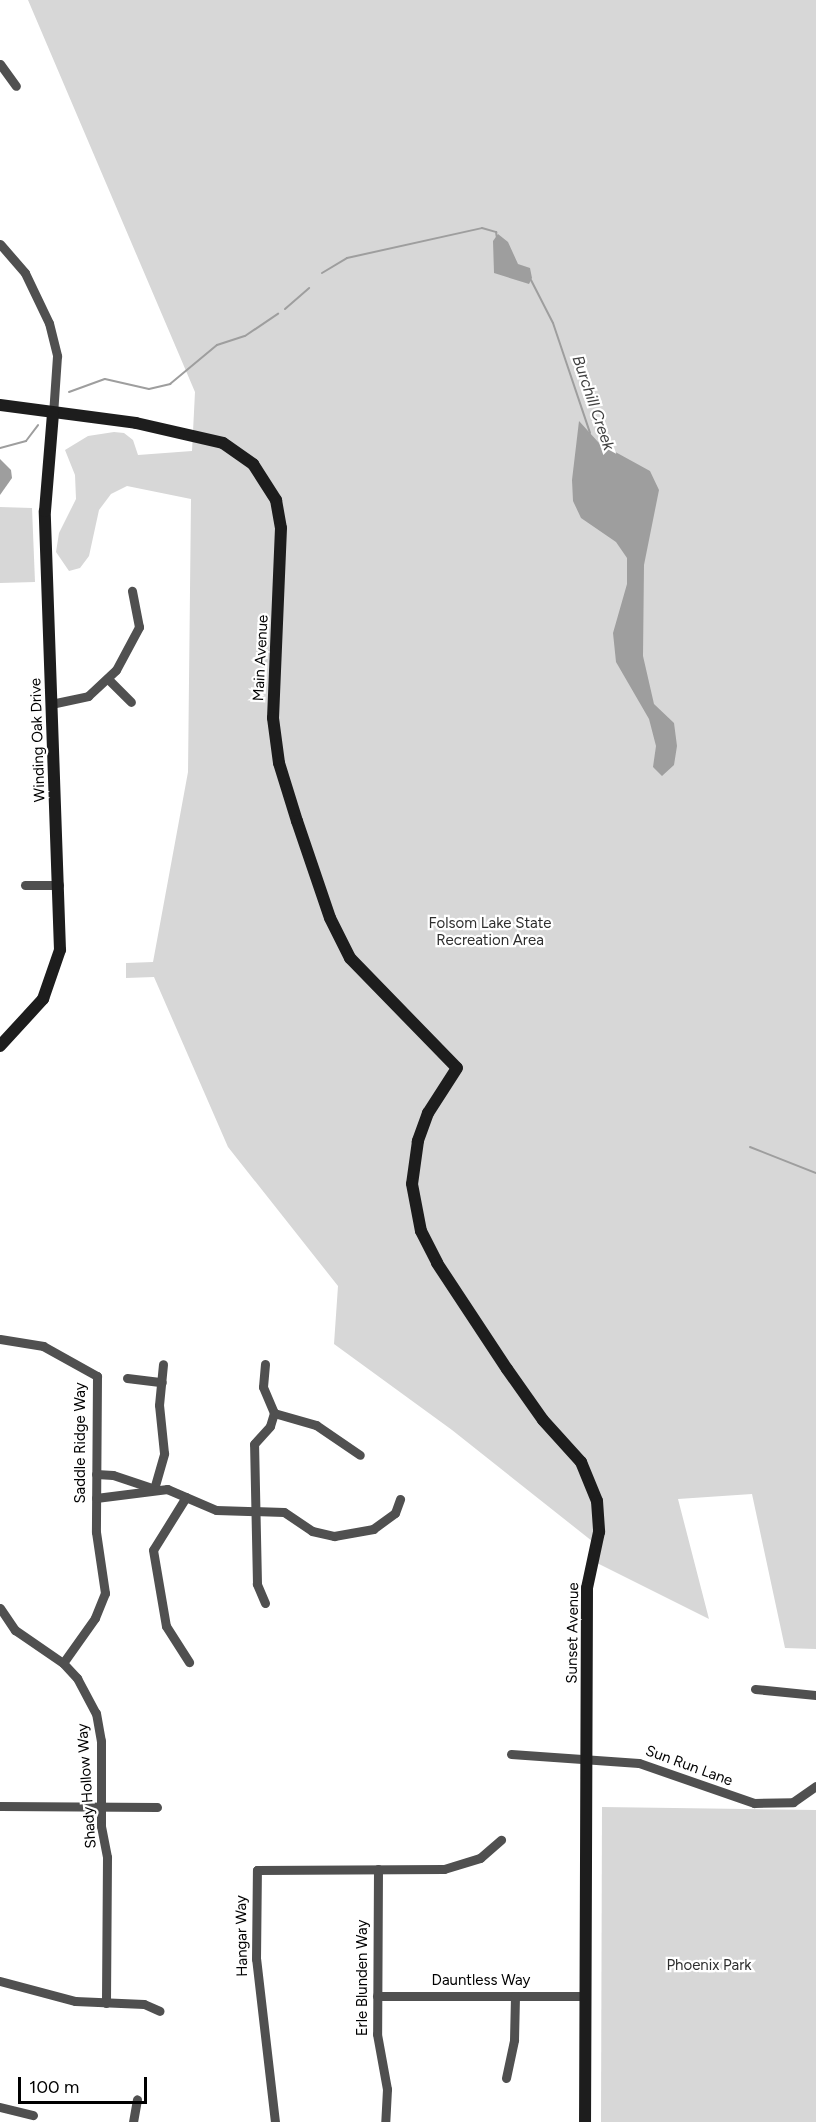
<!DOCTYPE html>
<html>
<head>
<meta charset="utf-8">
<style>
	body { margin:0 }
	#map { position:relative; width:816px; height:2122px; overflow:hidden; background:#fff; font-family:Figtree,sans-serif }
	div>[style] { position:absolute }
	.green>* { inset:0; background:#d7d7d7 }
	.water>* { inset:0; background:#9e9e9e }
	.stream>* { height:2px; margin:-1px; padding:0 1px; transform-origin:1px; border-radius:1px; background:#9e9e9e }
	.street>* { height:9px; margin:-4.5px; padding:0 4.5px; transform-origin:4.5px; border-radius:4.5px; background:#505050 }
	.secondary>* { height:12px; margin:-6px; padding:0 6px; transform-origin:6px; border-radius:6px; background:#1d1d1d }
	span { translate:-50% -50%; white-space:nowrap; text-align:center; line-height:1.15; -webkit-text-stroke:4.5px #fff; paint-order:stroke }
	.street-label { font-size:15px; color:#000 }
	.park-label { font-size:15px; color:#2e2e2e }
	.water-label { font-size:16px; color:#3f3f3f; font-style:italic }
	.scale { position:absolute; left:18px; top:2077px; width:129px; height:27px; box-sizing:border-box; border:3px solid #000; border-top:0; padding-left:8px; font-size:18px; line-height:21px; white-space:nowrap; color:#000; -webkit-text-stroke:4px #fff; paint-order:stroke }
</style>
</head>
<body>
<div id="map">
	<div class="green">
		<div style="clip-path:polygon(28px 0,816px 0,816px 1649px,785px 1648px,752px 1494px,678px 1499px,709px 1619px,595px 1562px,597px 1545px,452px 1430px,334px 1344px,338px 1286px,228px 1147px,154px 977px,126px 978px,126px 963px,153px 962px,188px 772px,191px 499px,127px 486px,111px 494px,99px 510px,89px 556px,80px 568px,69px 571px,56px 552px,59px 533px,76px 499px,75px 475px,65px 450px,88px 436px,114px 432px,124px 433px,133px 440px,138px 455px,192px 451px,195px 392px)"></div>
		<div style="clip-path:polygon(0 507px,32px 508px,35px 582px,0 583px)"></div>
		<div style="clip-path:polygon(602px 1807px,816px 1810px,816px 2122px,601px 2122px)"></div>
	</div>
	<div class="water">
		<div style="clip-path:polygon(498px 234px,508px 242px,518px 264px,530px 268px,532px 278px,529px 284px,494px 273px,493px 241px)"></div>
		<div style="clip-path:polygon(579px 421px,599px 443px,650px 471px,659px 490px,644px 565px,643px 656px,654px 704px,674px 723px,677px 746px,674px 765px,662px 776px,653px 767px,656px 746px,649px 719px,616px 662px,613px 633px,627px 584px,627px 558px,616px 542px,581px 518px,573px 501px,572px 480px)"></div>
		<div style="clip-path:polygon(0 459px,11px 470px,12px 478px,0 495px)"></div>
	</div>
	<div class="stream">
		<div style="left:322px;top:273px;width:29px;rotate:-31deg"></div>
		<div style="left:347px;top:258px;width:138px;rotate:-12.5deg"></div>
		<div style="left:482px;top:228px;width:15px;rotate:16deg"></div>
		<div style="left:496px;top:232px;width:6px;rotate:81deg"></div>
		<div style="left:531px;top:280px;width:48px;rotate:62.9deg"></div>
		<div style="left:553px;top:323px;width:116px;rotate:71.4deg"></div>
		<div style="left:285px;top:309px;width:32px;rotate:-41deg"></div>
		<div style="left:69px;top:392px;width:38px;rotate:-20deg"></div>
		<div style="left:105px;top:379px;width:45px;rotate:12.8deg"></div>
		<div style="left:149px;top:389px;width:22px;rotate:-13deg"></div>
		<div style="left:170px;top:384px;width:61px;rotate:-39.7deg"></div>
		<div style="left:217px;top:345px;width:29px;rotate:-18deg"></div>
		<div style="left:245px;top:336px;width:40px;rotate:-34deg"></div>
		<div style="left:0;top:448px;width:27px;rotate:-15deg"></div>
		<div style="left:26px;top:441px;width:20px;rotate:-53deg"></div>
		<div style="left:750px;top:1147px;width:71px;rotate:21.5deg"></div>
	</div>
	<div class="street">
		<div style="left:0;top:64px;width:27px;rotate:54deg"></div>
		<div style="left:0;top:244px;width:38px;rotate:49deg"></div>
		<div style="left:25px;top:273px;width:55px;rotate:64.4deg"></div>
		<div style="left:49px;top:323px;width:34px;rotate:76deg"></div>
		<div style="left:57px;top:356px;width:58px;rotate:93.9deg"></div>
		<div style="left:109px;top:680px;width:31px;rotate:45deg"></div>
		<div style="left:51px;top:704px;width:38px;rotate:-12deg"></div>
		<div style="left:88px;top:696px;width:38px;rotate:-43deg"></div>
		<div style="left:116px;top:670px;width:49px;rotate:-61.9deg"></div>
		<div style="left:139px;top:627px;width:37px;rotate:-101deg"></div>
		<div style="left:25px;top:885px;width:34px"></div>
		<div style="left:0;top:1339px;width:44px;rotate:9.2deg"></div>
		<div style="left:43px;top:1346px;width:62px;rotate:29.1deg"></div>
		<div style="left:97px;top:1376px;width:156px;rotate:90.4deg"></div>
		<div style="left:96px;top:1532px;width:62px;rotate:81.6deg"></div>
		<div style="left:105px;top:1593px;width:27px;rotate:112deg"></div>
		<div style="left:95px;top:1618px;width:55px;rotate:125.4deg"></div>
		<div style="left:265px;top:1364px;width:23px;rotate:95deg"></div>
		<div style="left:263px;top:1387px;width:28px;rotate:67deg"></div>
		<div style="left:127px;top:1378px;width:35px;rotate:7deg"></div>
		<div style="left:274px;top:1413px;width:44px;rotate:15.9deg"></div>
		<div style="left:316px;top:1425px;width:53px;rotate:34.3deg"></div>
		<div style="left:96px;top:1474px;width:17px;rotate:3deg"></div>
		<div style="left:113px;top:1475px;width:41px;rotate:18.4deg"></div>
		<div style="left:154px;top:1489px;width:37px;rotate:-74deg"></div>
		<div style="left:164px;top:1453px;width:48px;rotate:-95.9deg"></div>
		<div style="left:159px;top:1405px;width:41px;rotate:-84.4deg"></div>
		<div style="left:186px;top:1497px;width:62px;rotate:121.9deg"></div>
		<div style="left:153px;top:1550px;width:77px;rotate:80.3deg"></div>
		<div style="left:166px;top:1626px;width:43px;rotate:57.4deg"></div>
		<div style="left:96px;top:1498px;width:72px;rotate:-7.2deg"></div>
		<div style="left:167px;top:1489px;width:53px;rotate:23.2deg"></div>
		<div style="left:216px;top:1510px;width:68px;rotate:1.7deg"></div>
		<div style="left:284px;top:1512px;width:34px;rotate:34deg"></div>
		<div style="left:312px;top:1531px;width:23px;rotate:13deg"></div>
		<div style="left:334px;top:1536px;width:40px;rotate:-10deg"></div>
		<div style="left:373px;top:1529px;width:27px;rotate:-36deg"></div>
		<div style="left:395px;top:1513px;width:15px;rotate:-70deg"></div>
		<div style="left:265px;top:1603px;width:21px;rotate:-113deg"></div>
		<div style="left:257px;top:1584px;width:140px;rotate:-91.2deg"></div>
		<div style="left:254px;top:1444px;width:24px;rotate:-48deg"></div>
		<div style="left:270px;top:1426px;width:14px;rotate:-73deg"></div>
		<div style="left:0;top:1608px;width:27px;rotate:56deg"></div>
		<div style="left:15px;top:1630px;width:58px;rotate:34.5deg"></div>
		<div style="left:63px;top:1663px;width:21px;rotate:47deg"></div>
		<div style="left:77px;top:1678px;width:40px;rotate:62deg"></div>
		<div style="left:96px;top:1713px;width:28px;rotate:80deg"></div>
		<div style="left:101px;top:1741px;width:85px;rotate:90deg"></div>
		<div style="left:101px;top:1826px;width:32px;rotate:79deg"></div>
		<div style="left:107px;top:1857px;width:146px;rotate:90.4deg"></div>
		<div style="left:755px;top:1689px;width:61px;rotate:5.6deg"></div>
		<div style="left:511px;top:1754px;width:128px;rotate:4deg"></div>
		<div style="left:639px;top:1763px;width:122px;rotate:19.2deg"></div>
		<div style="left:754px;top:1803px;width:39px;rotate:-1deg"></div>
		<div style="left:793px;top:1802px;width:28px;rotate:-35deg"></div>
		<div style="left:0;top:1806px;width:157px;rotate:0.4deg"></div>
		<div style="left:378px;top:1869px;width:165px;rotate:90.3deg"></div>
		<div style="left:377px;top:2034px;width:56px;rotate:79.7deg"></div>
		<div style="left:387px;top:2089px;width:33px;rotate:93deg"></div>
		<div style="left:0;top:1981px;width:78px;rotate:14.9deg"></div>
		<div style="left:75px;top:2001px;width:69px;rotate:2.5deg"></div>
		<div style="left:144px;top:2004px;width:17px;rotate:24deg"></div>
		<div style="left:377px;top:1996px;width:208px"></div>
		<div style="left:506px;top:2078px;width:39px;rotate:-78deg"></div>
		<div style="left:514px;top:2040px;width:44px;rotate:-88.7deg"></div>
		<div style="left:0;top:2107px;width:34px;rotate:14deg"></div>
		<div style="left:133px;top:2122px;width:23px;rotate:-80deg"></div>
		<div style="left:275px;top:2122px;width:164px;rotate:-96.6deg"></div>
		<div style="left:256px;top:1959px;width:89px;rotate:-89.4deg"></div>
		<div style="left:257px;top:1870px;width:187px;rotate:-0.3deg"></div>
		<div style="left:444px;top:1869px;width:38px;rotate:-17deg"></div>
		<div style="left:480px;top:1858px;width:28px;rotate:-41deg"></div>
	</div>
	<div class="secondary">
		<div style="left:0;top:405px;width:137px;rotate:7.5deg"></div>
		<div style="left:136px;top:423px;width:89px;rotate:12.9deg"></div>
		<div style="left:223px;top:443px;width:37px;rotate:35deg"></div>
		<div style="left:253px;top:464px;width:43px;rotate:57.4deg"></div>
		<div style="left:276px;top:500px;width:28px;rotate:80deg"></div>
		<div style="left:281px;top:528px;width:190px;rotate:92.4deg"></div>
		<div style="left:273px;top:718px;width:45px;rotate:82.4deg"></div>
		<div style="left:279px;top:763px;width:61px;rotate:72.8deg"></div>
		<div style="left:297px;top:821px;width:102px;rotate:71.2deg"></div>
		<div style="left:330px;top:918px;width:45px;rotate:63.4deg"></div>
		<div style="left:350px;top:958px;width:153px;rotate:45.8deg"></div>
		<div style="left:457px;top:1068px;width:54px;rotate:122.8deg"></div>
		<div style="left:428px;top:1113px;width:30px;rotate:110deg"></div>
		<div style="left:418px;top:1141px;width:43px;rotate:97.9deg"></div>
		<div style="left:412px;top:1184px;width:48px;rotate:79.2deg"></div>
		<div style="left:421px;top:1231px;width:36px;rotate:63deg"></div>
		<div style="left:437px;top:1263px;width:127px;rotate:56.6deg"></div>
		<div style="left:507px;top:1369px;width:62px;rotate:54.8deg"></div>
		<div style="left:543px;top:1420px;width:57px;rotate:47.9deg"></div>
		<div style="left:581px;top:1462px;width:42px;rotate:67.7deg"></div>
		<div style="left:597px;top:1501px;width:31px;rotate:86deg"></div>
		<div style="left:599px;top:1532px;width:57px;rotate:102.1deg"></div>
		<div style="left:587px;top:1588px;width:534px;rotate:90.21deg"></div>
		<div style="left:0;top:1046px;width:64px;rotate:-47.5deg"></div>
		<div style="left:43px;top:999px;width:52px;rotate:-70.9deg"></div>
		<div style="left:60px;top:950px;width:439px;rotate:-92deg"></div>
		<div style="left:45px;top:511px;width:97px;rotate:-85.3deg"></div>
	</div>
	<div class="street-label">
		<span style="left:261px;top:658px;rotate:-87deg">Main Avenue</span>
		<span style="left:38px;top:740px;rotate:-92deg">Winding Oak Drive</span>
		<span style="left:81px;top:1443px;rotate:-90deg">Saddle Ridge Way</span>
		<span style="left:573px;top:1633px;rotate:-89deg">Sunset Avenue</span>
		<span style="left:689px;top:1766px;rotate:20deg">Sun Run Lane</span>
		<span style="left:87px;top:1786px;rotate:-94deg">Shady Hollow Way</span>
		<span style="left:242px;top:1936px;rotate:-91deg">Hangar Way</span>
		<span style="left:363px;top:1978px;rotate:-90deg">Erle Blunden Way</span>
		<span style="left:481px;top:1981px">Dauntless Way</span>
	</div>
	<div class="park-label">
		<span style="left:490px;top:932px">Folsom Lake State<br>Recreation Area</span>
		<span style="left:709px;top:1966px">Phoenix Park</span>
	</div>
	<div class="water-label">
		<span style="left:593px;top:403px;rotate:71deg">Burchill Creek</span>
	</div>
	<div class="scale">100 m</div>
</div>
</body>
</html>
